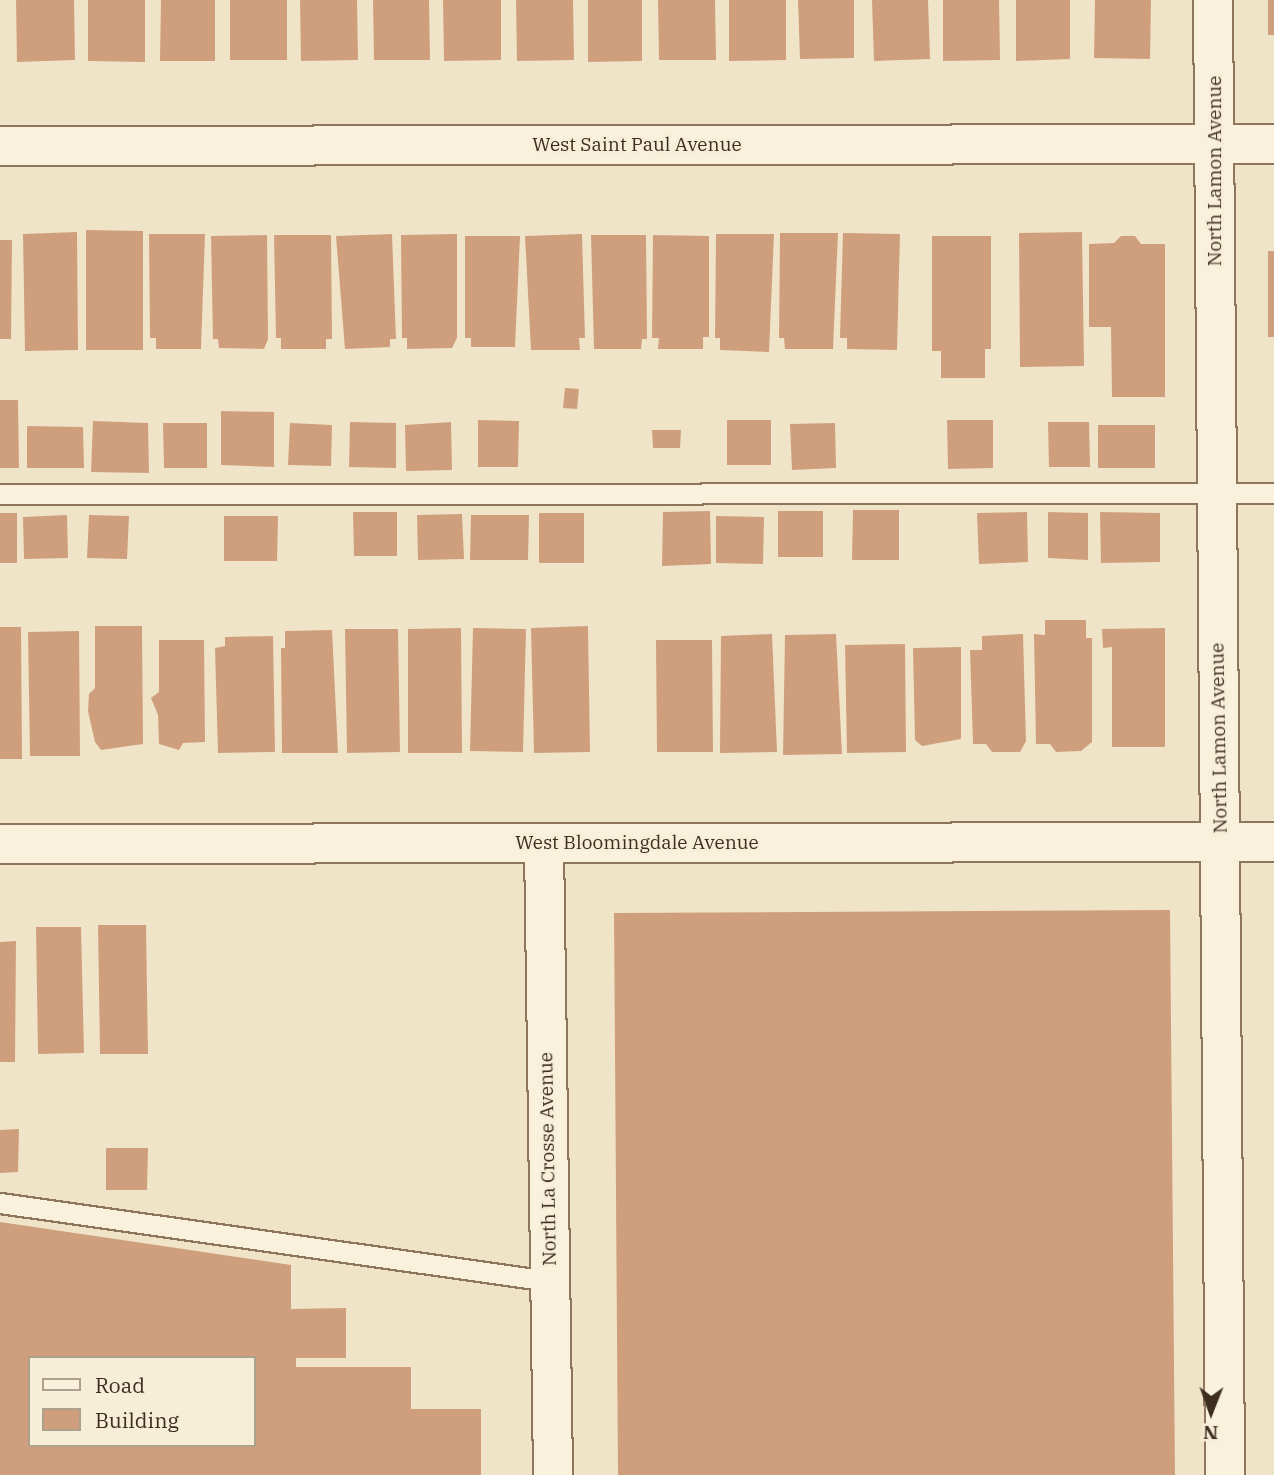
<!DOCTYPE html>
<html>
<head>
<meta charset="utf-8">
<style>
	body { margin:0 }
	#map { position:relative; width:1274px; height:1475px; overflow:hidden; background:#f0e4c8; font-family:"IBM Plex Serif",serif }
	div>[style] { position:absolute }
	.building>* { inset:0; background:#cf9f7d }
	.roads { filter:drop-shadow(2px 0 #8d765c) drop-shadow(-2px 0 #8d765c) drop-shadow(0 2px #8d765c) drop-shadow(0 -2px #8d765c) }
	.service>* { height:19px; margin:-9.5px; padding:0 9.5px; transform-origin:9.5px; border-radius:9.5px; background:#faf1dc }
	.minor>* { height:38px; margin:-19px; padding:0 19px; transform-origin:19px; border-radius:19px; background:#faf1dc }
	span { translate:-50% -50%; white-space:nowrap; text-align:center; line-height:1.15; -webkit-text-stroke:5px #f7eed8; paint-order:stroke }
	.street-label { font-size:19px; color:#3d2e20 }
	.legend { position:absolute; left:28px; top:1356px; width:228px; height:91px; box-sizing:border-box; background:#f7eed8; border:2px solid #ada18e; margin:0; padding:9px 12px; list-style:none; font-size:21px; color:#3d2e20 }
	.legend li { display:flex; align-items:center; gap:14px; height:35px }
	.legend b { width:35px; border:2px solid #ada18e }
	.north { position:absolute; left:1176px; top:1377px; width:70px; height:70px; -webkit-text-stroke:5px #f7eed8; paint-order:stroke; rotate:181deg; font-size:19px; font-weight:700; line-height:28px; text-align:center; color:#3d2e20 }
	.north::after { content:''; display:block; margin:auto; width:24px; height:32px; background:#3d2e20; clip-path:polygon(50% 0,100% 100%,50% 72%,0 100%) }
</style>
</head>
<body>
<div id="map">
	<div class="building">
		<div style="clip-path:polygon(16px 0,74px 0,75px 60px,17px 62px)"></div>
		<div style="clip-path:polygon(88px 0,145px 0,145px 62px,88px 61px)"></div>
		<div style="clip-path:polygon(161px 0,215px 0,215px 61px,160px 61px)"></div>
		<div style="clip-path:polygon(230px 0,287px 0,287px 60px,230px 60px)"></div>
		<div style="clip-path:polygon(300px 0,357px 0,358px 60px,301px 61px)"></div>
		<div style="clip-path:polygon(373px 0,429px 0,430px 60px,374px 60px)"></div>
		<div style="clip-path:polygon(443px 0,501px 0,501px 60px,444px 61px)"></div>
		<div style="clip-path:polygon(516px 0,573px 0,574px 60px,517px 61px)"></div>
		<div style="clip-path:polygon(588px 0,642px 0,642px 61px,588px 62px)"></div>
		<div style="clip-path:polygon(658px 0,715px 0,716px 60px,659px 60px)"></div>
		<div style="clip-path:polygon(729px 0,786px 0,786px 60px,729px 61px)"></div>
		<div style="clip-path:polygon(798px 0,854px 0,854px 58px,800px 59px)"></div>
		<div style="clip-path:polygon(872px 0,928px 0,930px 59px,874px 61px)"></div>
		<div style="clip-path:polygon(943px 0,999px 0,1000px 60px,943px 61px)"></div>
		<div style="clip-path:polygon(1016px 0,1070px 0,1070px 59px,1016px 61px)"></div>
		<div style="clip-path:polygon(1095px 0,1151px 0,1150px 59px,1094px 58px)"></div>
		<div style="clip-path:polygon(1268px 0,1274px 0,1274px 35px,1268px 35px)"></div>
		<div style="clip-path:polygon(86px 230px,143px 231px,143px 350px,86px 350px)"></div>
		<div style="clip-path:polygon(77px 232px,78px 350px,25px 351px,23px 234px)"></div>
		<div style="clip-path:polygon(1082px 232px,1084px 366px,1020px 367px,1019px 233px)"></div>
		<div style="clip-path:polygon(780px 233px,838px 233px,833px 349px,785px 349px,784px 338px,779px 338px)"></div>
		<div style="clip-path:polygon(843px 233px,900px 234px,897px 350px,847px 349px,847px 338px,840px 338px)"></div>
		<div style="clip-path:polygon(149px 234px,205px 234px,201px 349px,156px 349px,156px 338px,150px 338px)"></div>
		<div style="clip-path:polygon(392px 234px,396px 339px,390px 339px,390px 347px,345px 349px,336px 236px)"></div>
		<div style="clip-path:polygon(457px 234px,457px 338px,452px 348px,407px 349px,407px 338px,402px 338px,401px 235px)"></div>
		<div style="clip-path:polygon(582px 234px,585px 338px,579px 338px,580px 350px,531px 350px,525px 236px)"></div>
		<div style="clip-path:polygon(716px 234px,774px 234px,769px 352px,720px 350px,720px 338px,715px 338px)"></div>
		<div style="clip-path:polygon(267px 235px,268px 339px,264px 349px,219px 348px,218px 339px,213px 339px,211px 236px)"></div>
		<div style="clip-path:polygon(274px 235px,331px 235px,332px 339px,326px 339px,326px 349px,281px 349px,281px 338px,276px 338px)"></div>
		<div style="clip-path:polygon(591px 235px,646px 235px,647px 339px,642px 339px,641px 349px,594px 349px)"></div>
		<div style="clip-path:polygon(653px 235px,709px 236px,709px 337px,703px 337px,703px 349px,658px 349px,659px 338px,652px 338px)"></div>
		<div style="clip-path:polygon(465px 236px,520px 236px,515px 347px,471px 347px,471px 338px,465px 338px)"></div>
		<div style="clip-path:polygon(932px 236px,991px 236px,991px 349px,985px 349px,985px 378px,941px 378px,941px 351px,932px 351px)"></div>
		<div style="clip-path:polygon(1121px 236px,1135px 236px,1141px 244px,1165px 244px,1165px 397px,1112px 397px,1111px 327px,1089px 327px,1089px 244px,1114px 243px)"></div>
		<div style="clip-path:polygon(0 240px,12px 240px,11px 339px,0 339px)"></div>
		<div style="clip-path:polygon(1268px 251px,1274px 251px,1274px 337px,1268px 337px)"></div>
		<div style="clip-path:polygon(565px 388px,579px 389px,577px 409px,563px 408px)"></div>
		<div style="clip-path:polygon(0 400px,18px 400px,19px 468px,0 468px)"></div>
		<div style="clip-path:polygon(221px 411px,274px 412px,274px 467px,221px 465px)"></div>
		<div style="clip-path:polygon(478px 420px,519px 421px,518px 467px,478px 467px)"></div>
		<div style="clip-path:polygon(727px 420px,771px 420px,771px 465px,727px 465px)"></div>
		<div style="clip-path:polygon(947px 420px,993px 420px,993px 468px,948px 469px)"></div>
		<div style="clip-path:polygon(93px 421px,148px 423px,149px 473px,91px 472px)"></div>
		<div style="clip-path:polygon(350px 422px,396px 423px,396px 468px,349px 467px)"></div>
		<div style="clip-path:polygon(451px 422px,452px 470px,406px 471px,405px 425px)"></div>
		<div style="clip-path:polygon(1048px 422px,1089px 422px,1090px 467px,1049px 467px)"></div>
		<div style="clip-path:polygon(163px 423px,207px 423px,207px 468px,164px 468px)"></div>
		<div style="clip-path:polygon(290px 423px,332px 425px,331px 466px,288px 465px)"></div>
		<div style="clip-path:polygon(835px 423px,836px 468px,792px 470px,790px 424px)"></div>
		<div style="clip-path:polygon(1098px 425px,1155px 425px,1155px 468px,1098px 468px)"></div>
		<div style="clip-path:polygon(27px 426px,83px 427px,84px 468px,27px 468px)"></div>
		<div style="clip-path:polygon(652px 430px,681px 430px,680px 448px,653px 448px)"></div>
		<div style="clip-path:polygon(853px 510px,899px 510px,899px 560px,852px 560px)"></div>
		<div style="clip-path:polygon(710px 511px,711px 564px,662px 566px,663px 512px)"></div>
		<div style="clip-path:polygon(778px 511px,823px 511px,823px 557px,778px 557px)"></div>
		<div style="clip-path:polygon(353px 512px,397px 512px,397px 556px,354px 556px)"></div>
		<div style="clip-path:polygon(1027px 512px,1028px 562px,979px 564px,977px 513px)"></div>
		<div style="clip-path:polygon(1048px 512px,1088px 513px,1088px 560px,1048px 558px)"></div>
		<div style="clip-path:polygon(1100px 512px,1160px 513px,1160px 562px,1101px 563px)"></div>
		<div style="clip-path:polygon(0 513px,17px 513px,17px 563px,0 563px)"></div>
		<div style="clip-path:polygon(539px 513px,584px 513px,584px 563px,539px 563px)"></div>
		<div style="clip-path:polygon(462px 514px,464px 559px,418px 560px,417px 515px)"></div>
		<div style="clip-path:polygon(67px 515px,68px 558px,24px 559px,23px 517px)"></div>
		<div style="clip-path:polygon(89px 515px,129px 516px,127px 559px,87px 558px)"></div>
		<div style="clip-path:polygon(471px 515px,529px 515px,528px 560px,470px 560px)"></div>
		<div style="clip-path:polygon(224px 516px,278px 516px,277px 561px,224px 561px)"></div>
		<div style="clip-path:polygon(716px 516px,764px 517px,763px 564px,716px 563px)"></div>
		<div style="clip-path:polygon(1045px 620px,1086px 620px,1086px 638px,1092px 638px,1092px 742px,1081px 751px,1056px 752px,1050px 744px,1036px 744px,1034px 634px,1045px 635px)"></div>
		<div style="clip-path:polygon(95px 626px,142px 626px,143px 744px,101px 750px,95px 742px,88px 711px,89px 694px,95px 688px)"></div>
		<div style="clip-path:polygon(588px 626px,590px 752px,534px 753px,531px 628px)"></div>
		<div style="clip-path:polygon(0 627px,21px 627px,22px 759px,0 759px)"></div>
		<div style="clip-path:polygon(461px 628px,462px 753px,408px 753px,408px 629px)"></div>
		<div style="clip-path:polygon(473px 628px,526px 629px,523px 752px,470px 751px)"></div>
		<div style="clip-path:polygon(1165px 628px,1165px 747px,1112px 747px,1112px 647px,1103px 648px,1102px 629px)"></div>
		<div style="clip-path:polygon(345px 629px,398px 629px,400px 752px,347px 753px)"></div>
		<div style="clip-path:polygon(332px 630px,338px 753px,282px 753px,281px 648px,285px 648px,285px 631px)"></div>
		<div style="clip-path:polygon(79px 631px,80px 756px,30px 756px,28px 632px)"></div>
		<div style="clip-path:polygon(772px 634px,777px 752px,720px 753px,721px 636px)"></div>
		<div style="clip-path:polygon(836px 634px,842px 754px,783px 755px,785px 635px)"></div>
		<div style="clip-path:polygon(1023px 634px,1026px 741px,1020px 752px,992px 752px,986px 744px,973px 744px,970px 650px,982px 650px,982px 636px)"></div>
		<div style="clip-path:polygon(273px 636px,275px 752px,218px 753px,215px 648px,225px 646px,225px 637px)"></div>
		<div style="clip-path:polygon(159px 640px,204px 640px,205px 742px,183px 743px,179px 750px,159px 744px,158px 715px,151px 698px,159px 692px)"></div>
		<div style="clip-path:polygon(656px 640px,712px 640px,713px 752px,657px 752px)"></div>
		<div style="clip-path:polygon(905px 644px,906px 752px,847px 753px,845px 645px)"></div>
		<div style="clip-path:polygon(961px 647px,961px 739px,922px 746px,915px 740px,913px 648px)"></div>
		<div style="clip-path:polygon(1170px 910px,1175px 1475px,618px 1475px,614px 913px)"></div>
		<div style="clip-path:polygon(98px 925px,146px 925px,148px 1054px,100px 1054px)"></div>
		<div style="clip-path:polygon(36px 927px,81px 927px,84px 1053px,38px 1054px)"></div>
		<div style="clip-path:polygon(16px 941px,15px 1062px,0 1062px,0 942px)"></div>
		<div style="clip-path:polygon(19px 1129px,18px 1172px,0 1173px,0 1130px)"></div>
		<div style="clip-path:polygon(106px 1148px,148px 1148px,147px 1190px,106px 1190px)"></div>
		<div style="clip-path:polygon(evenodd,0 1222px,291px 1265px,291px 1309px,346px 1308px,346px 1358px,296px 1358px,296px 1367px,411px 1367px,411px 1409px,481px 1409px,481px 1475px,0 1475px,0 1222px,30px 1358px,254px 1358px,254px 1445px,30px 1445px,30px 1358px)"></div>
	</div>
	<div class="roads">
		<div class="service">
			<div style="left:0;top:494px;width:1274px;rotate:-0.04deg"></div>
			<div style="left:0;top:1203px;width:555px;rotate:8.09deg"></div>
		</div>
		<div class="minor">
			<div style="left:1213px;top:0;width:1475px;rotate:89.53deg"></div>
			<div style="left:0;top:146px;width:1274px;rotate:-0.09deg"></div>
			<div style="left:0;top:844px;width:1274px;rotate:-0.09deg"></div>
			<div style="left:544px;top:844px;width:631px;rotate:89.18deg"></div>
		</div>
	</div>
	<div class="street-label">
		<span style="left:637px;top:145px">West Saint Paul Avenue</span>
		<span style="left:1215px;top:171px;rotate:-90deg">North Lamon Avenue</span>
		<span style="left:1219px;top:738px;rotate:-91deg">North Lamon Avenue</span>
		<span style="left:637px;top:843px">West Bloomingdale Avenue</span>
		<span style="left:548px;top:1159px;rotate:-91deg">North La Crosse Avenue</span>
	</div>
	<ul class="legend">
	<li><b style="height:9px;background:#faf1dc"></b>Road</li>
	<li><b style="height:19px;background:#cf9f7d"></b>Building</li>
	</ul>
	<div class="north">N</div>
</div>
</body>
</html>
